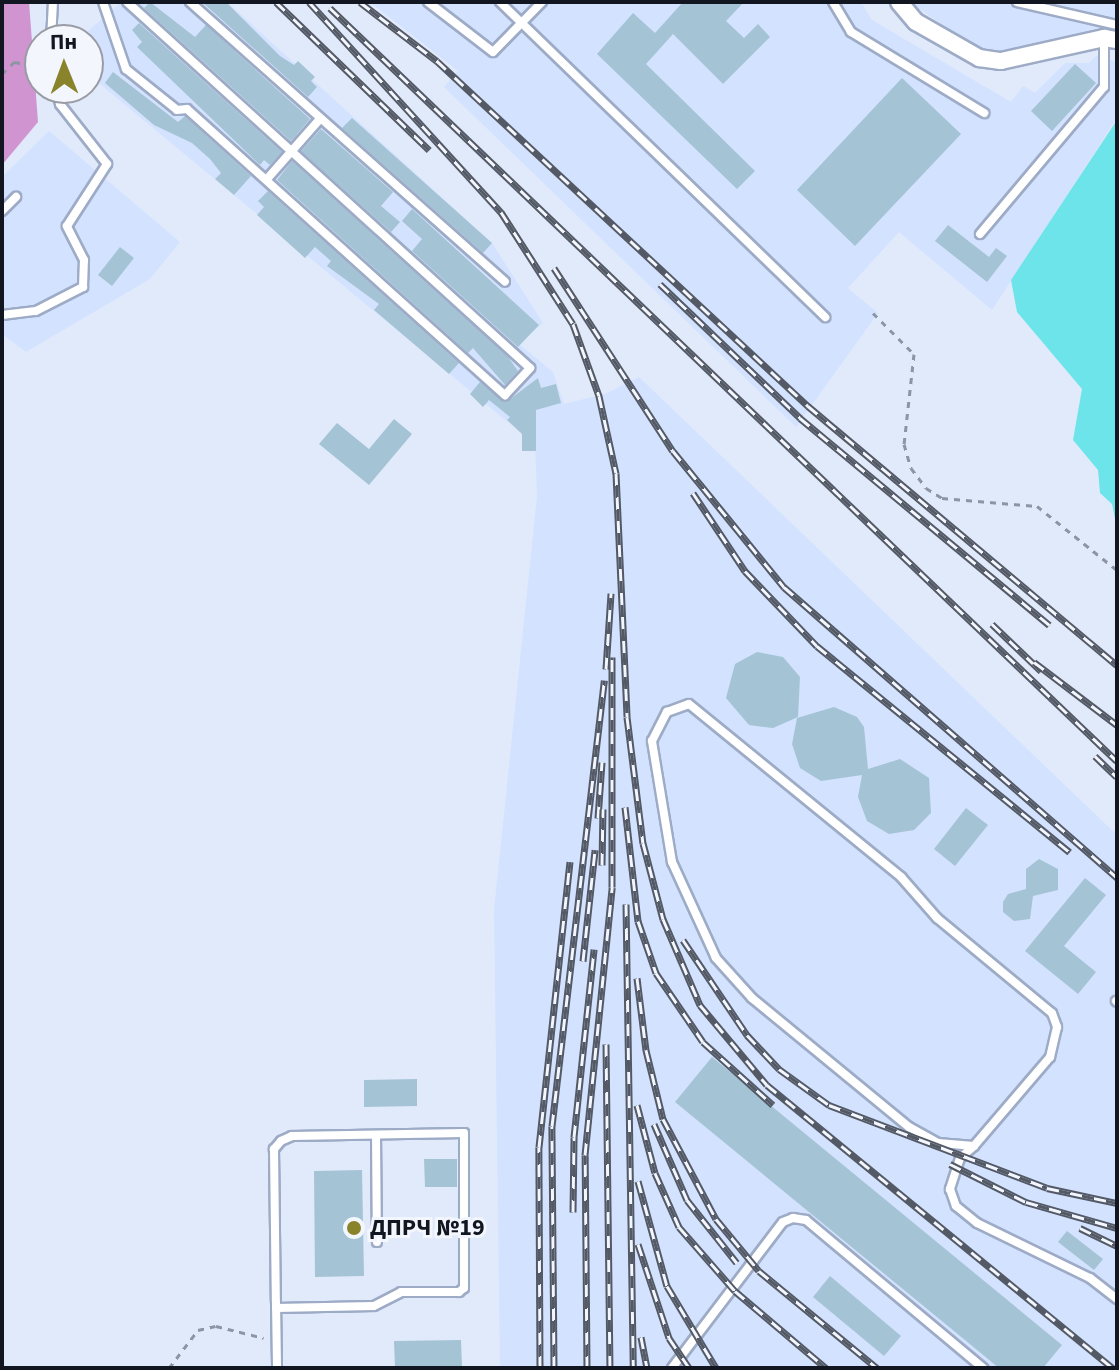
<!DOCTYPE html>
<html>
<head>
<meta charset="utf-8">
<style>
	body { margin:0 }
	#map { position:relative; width:1119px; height:1370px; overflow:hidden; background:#e1eafb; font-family:"Source Sans 3",sans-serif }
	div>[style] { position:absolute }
	.built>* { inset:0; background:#d3e2fe }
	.forest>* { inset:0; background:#d094d0 }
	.water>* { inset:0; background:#6de3ea }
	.building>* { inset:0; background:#a4c4d5 }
	.path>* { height:3px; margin-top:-1.5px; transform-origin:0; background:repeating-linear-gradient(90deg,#8d94a3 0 6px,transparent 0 12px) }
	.roads { filter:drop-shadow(2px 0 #9dabc6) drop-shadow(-2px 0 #9dabc6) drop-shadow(0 2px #9dabc6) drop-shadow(0 -2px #9dabc6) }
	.service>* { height:8px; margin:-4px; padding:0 4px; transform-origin:4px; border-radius:4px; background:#fff }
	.minor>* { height:16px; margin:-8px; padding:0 8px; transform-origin:8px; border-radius:8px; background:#fff }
	.rail>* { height:7px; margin-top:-3.5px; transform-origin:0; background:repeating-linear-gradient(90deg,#f3f6fc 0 12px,#535965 0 24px); box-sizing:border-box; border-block:2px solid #535965 }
	.dots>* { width:22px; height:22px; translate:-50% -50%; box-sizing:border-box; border:4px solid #f3f6fc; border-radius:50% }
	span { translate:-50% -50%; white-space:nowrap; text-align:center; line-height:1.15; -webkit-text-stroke:6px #f3f6fc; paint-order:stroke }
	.poi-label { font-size:24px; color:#111620; font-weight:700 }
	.left { translate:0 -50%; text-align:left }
	.frame { position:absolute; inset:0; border:4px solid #111620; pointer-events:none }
	.north { position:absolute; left:24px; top:24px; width:80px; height:80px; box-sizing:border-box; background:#f3f6fc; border:2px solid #999ca4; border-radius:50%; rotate:359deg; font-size:22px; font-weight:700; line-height:32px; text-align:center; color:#111620 }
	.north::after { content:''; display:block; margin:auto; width:28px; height:36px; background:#89832b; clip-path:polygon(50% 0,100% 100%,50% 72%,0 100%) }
</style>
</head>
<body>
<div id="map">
	<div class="built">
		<div style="clip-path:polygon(121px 2px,227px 2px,492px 243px,543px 323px,519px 344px,553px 372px,564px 404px,605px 394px,639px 377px,1117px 835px,1117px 1368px,500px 1368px,494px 910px,537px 496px,534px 418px,509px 423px,88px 74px,88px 40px,78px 40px)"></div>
		<div style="clip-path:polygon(370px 2px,861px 2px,872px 20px,1011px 102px,1023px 86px,1035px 93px,1065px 63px,1089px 63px,1096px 56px,1117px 62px,1117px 118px,992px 310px,899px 232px,848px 288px,878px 313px,796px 427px,444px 87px,458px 71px)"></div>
		<div style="clip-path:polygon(910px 2px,1117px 2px,1117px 34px,1093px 29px,999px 55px,975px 48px)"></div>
		<div style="clip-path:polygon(49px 131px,180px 242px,150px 279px,26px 352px,2px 334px,2px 177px)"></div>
	</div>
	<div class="forest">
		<div style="clip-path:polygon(2px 2px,29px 2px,38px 122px,2px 165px)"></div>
	</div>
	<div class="water">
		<div style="clip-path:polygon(1115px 123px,1117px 123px,1117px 529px,1112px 504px,1100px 493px,1098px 470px,1073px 440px,1082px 389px,1017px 312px,1011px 280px)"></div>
	</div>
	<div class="building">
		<div style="clip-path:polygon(150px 2px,195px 37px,206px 25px,310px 119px,291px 141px,144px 8px)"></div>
		<div style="clip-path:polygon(202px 2px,226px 2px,280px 56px,294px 65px,298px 61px,315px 77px,311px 81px,317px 87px,308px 97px)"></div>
		<div style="clip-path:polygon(683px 2px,744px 2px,726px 21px,744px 38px,758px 24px,770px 37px,723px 84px,673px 34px,646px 64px,755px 171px,737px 189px,597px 54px,633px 13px,655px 33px)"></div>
		<div style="clip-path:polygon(139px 23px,282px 152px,270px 165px,264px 160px,260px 165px,137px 47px,142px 42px,132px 30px)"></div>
		<div style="clip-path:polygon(1075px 64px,1096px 83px,1052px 131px,1031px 111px)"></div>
		<div style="clip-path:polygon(113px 72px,178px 122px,185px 116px,251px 176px,234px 195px,215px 179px,221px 173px,210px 159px,192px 143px,154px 125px,105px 83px)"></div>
		<div style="clip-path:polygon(902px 78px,961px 134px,855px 246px,797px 190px)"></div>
		<div style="clip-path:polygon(352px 118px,492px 243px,483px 253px,342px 128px)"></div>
		<div style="clip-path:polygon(321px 129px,393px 192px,381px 206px,400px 222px,391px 232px,301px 151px)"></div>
		<div style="clip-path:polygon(292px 161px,508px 357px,518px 371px,505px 385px,473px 348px,468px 353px,277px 180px)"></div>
		<div style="clip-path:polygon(268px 191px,459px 363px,449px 374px,374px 310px,379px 304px,327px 266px,331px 261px,315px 247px,305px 258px,257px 215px,264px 207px,258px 201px)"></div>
		<div style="clip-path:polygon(412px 209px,539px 325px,518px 347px,412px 251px,422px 239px,402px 221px)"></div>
		<div style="clip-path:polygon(948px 225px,989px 257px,996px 248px,1007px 256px,987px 282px,935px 241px)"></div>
		<div style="clip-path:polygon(120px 247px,134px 258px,112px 286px,98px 275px)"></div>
		<div style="clip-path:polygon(538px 378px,541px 388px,556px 384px,561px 403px,536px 410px,536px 451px,522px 451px,522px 434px,507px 420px,510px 417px,489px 400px,483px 407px,470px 394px,480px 382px,506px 402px)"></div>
		<div style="clip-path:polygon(394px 419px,412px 434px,369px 485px,319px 444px,337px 423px,369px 449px)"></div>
		<div style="clip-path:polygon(757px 652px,783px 657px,800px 677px,798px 717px,773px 728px,749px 725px,726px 698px,735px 664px)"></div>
		<div style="clip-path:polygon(834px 707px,857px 717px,864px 727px,868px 769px,900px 759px,929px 778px,931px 813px,914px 830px,889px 834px,867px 821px,858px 797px,862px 775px,821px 781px,800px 768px,792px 744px,797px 718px)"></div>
		<div style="clip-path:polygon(966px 808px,988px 825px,955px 866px,934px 849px)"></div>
		<div style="clip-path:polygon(1039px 859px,1058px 869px,1058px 890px,1033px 896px,1030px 919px,1014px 921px,1003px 912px,1003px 902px,1008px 894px,1026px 889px,1026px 869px)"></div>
		<div style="clip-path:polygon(1085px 878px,1106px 895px,1064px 946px,1096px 972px,1078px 994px,1025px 951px)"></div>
		<div style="clip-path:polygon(712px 1057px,1062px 1345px,1043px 1368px,999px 1368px,675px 1102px)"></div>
		<div style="clip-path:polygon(417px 1079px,417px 1106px,364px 1107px,364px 1080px)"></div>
		<div style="clip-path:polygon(424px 1159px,457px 1159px,457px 1187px,425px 1187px)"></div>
		<div style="clip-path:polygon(362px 1170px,364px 1276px,315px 1277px,314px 1171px)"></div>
		<div style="clip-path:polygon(1067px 1231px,1103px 1259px,1094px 1270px,1058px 1242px)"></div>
		<div style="clip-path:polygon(830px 1276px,901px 1336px,884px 1356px,813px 1297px)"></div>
		<div style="clip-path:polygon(461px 1340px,462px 1367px,395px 1368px,394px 1341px)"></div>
	</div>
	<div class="path">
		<div style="left:2px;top:74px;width:17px;rotate:-45deg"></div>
		<div style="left:14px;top:62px;width:26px;rotate:9deg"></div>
		<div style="left:873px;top:313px;width:58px;rotate:45deg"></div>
		<div style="left:914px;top:354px;width:91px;rotate:96.3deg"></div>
		<div style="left:904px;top:444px;width:25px;rotate:74deg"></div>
		<div style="left:911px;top:468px;width:25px;rotate:53deg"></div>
		<div style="left:926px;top:488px;width:19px;rotate:32deg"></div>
		<div style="left:942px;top:498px;width:95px;rotate:4.8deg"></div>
		<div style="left:1037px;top:506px;width:102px;rotate:38.7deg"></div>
		<div style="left:169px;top:1368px;width:48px;rotate:-52.7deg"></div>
		<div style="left:198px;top:1330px;width:18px;rotate:-13deg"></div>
		<div style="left:216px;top:1326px;width:49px;rotate:14deg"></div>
	</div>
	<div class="roads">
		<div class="service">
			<div style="left:103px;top:2px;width:71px;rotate:71.1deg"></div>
			<div style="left:126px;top:69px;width:65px;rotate:38.8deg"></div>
			<div style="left:177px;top:110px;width:10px;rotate:-6deg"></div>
			<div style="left:187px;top:109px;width:428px;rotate:42deg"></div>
			<div style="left:505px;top:395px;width:37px;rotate:-47deg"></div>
			<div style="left:530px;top:368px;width:544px;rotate:-137.75deg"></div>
			<div style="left:190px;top:2px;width:421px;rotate:41.6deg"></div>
			<div style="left:428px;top:2px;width:82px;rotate:37.6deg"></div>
			<div style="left:493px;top:52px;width:70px;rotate:-45.6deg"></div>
			<div style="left:500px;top:2px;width:453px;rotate:44.1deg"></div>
			<div style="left:833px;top:2px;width:35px;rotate:59deg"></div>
			<div style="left:851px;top:32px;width:156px;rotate:31.3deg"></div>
			<div style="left:1017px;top:2px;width:103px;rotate:13deg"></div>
			<div style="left:51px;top:40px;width:38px;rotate:-87deg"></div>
			<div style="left:267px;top:179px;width:79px;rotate:-48.6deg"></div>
			<div style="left:2px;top:211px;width:20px;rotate:-45deg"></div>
			<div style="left:980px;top:234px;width:192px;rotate:-49.9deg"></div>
			<div style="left:1104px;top:87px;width:49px;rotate:-90deg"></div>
			<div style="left:2px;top:315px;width:34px;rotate:-7deg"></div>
			<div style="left:36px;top:311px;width:53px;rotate:-27.1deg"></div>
			<div style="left:83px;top:287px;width:27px;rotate:-88deg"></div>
			<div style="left:84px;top:260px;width:38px;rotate:-117deg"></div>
			<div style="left:67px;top:226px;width:74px;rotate:-57.2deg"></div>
			<div style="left:107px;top:164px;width:76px;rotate:-128.1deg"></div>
			<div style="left:60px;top:104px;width:16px;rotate:-104deg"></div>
			<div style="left:1116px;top:1001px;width:1px;rotate:45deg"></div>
			<div style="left:376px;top:1135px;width:107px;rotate:89.5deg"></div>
			<div style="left:974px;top:1146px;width:36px;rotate:-175deg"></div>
			<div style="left:938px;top:1143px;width:33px;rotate:-151deg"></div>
			<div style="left:909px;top:1127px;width:203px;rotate:-140.6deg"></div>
			<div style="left:752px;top:998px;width:54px;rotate:-132deg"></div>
			<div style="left:716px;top:958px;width:106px;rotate:-114.6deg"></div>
			<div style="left:672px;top:862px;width:123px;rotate:-99.4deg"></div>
			<div style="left:652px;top:741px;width:33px;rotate:-63deg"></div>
			<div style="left:667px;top:712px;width:23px;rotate:-20deg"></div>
			<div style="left:689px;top:704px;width:274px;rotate:39.2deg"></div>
			<div style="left:901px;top:877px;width:55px;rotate:48.7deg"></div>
			<div style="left:937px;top:918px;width:149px;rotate:39.6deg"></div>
			<div style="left:1052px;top:1013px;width:15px;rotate:70deg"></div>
			<div style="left:1057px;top:1027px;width:31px;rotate:103deg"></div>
			<div style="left:1050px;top:1057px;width:117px;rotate:130.5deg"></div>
			<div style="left:974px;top:1146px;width:18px;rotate:139deg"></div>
			<div style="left:960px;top:1158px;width:33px;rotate:108deg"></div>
			<div style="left:950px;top:1189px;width:18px;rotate:71deg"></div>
			<div style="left:956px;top:1206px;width:27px;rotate:39deg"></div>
			<div style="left:977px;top:1223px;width:126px;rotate:26deg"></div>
			<div style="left:1090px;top:1278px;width:34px;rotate:38deg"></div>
			<div style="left:276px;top:1308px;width:98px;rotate:-1.2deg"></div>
			<div style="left:374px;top:1306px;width:30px;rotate:-27deg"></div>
			<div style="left:401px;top:1292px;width:58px"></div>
			<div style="left:459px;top:1292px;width:6px;rotate:-39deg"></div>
			<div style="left:464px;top:1288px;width:155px;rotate:-90deg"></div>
			<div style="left:464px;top:1133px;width:172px;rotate:179deg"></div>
			<div style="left:292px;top:1136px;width:12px;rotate:156deg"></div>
			<div style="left:281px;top:1141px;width:11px;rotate:131deg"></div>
			<div style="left:274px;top:1149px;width:153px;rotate:89.3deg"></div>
			<div style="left:276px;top:1302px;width:66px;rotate:89.1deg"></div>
			<div style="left:672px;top:1368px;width:183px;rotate:-52.8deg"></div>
			<div style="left:783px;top:1222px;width:11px;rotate:-22deg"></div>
			<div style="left:793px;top:1218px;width:13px;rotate:9deg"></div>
			<div style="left:806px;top:1220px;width:231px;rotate:39.9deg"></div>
		</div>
		<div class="minor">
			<div style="left:899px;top:2px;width:26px;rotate:50deg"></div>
			<div style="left:916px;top:22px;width:73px;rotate:29.7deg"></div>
			<div style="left:979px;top:58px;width:22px;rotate:8deg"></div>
			<div style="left:1001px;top:61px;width:106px;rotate:-12.6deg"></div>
			<div style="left:1104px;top:38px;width:13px;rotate:9deg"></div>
		</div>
	</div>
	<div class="rail">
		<div style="left:276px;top:2px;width:213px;rotate:44deg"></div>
		<div style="left:309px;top:2px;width:285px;rotate:47.6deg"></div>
		<div style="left:501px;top:212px;width:133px;rotate:57.3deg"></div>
		<div style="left:573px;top:324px;width:77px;rotate:70.1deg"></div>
		<div style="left:599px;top:396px;width:79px;rotate:77.6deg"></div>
		<div style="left:616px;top:473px;width:244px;rotate:87.4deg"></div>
		<div style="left:627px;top:717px;width:127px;rotate:82.8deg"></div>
		<div style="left:643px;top:843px;width:79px;rotate:75.3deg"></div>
		<div style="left:663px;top:919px;width:94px;rotate:66.7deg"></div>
		<div style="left:700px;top:1005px;width:104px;rotate:50.1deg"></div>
		<div style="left:767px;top:1085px;width:447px;rotate:39.3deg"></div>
		<div style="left:360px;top:2px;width:97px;rotate:37.5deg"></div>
		<div style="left:437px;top:61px;width:507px;rotate:42.92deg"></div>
		<div style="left:808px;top:406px;width:403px;rotate:40deg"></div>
		<div style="left:330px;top:8px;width:1089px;rotate:43.74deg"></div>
		<div style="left:554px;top:268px;width:218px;rotate:57deg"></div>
		<div style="left:673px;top:451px;width:176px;rotate:50.8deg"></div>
		<div style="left:784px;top:587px;width:442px;rotate:41.1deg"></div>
		<div style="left:660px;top:284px;width:194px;rotate:43.7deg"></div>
		<div style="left:800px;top:418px;width:324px;rotate:39.7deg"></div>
		<div style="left:693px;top:493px;width:94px;rotate:56.3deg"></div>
		<div style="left:745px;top:571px;width:104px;rotate:46.2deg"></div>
		<div style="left:817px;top:646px;width:326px;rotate:39.2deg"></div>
		<div style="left:992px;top:624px;width:68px;rotate:43.8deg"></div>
		<div style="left:1034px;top:662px;width:104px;rotate:37.2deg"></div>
		<div style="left:606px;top:669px;width:76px;rotate:-86.2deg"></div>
		<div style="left:1095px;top:756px;width:30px;rotate:44deg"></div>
		<div style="left:625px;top:807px;width:115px;rotate:83.5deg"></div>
		<div style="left:638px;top:921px;width:55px;rotate:70.9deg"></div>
		<div style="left:656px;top:973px;width:83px;rotate:55.7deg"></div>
		<div style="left:703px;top:1042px;width:94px;rotate:42deg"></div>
		<div style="left:598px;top:818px;width:56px;rotate:-85.9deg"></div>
		<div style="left:602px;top:865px;width:56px;rotate:-89deg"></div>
		<div style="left:626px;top:904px;width:464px;rotate:89.1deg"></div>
		<div style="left:683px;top:940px;width:115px;rotate:56deg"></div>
		<div style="left:747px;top:1035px;width:47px;rotate:46.7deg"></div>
		<div style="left:779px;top:1069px;width:62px;rotate:35.8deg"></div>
		<div style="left:829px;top:1105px;width:233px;rotate:20.8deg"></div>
		<div style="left:1047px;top:1188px;width:72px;rotate:12.1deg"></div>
		<div style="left:583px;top:961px;width:112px;rotate:-83.8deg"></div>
		<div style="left:637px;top:978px;width:73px;rotate:82.9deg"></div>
		<div style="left:646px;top:1050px;width:71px;rotate:76.2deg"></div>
		<div style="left:663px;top:1119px;width:113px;rotate:62.1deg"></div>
		<div style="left:716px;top:1219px;width:67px;rotate:50.4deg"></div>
		<div style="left:759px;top:1271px;width:153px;rotate:39.4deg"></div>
		<div style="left:606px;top:1044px;width:324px;rotate:89.3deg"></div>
		<div style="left:637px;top:1105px;width:70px;rotate:75.2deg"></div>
		<div style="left:655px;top:1173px;width:59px;rotate:66deg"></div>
		<div style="left:679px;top:1227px;width:85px;rotate:48.8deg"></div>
		<div style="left:735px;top:1291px;width:119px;rotate:40.2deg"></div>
		<div style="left:654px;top:1124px;width:83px;rotate:66.5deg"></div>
		<div style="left:687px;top:1200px;width:80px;rotate:51.6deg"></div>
		<div style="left:950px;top:1164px;width:85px;rotate:26.6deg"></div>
		<div style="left:1026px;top:1202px;width:95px;rotate:15.9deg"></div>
		<div style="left:638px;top:1181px;width:109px;rotate:74.6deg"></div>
		<div style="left:667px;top:1286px;width:96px;rotate:59.1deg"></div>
		<div style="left:573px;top:1212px;width:75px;rotate:-89.2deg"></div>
		<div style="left:574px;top:1137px;width:189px;rotate:-83.9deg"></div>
		<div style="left:1080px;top:1228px;width:41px;rotate:25.9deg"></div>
		<div style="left:638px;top:1244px;width:99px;rotate:71.7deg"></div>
		<div style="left:669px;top:1338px;width:36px;rotate:56deg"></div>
		<div style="left:641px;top:1337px;width:32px;rotate:79deg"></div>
		<div style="left:540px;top:1368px;width:221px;rotate:-90.3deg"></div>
		<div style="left:539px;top:1147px;width:287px;rotate:-83.8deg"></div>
		<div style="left:554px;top:1368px;width:242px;rotate:-90.5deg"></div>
		<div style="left:552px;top:1126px;width:449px;rotate:-83.3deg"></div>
		<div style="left:587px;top:1368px;width:213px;rotate:-90.5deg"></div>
		<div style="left:585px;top:1155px;width:269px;rotate:-84.2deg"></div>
		<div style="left:612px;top:887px;width:230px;rotate:-90deg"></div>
	</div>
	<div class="dots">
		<div style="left:354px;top:1228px;background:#89832b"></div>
	</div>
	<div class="poi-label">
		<span class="left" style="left:370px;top:1228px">ДПРЧ №19</span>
	</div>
	<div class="frame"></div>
	<div class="north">Пн</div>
</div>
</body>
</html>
